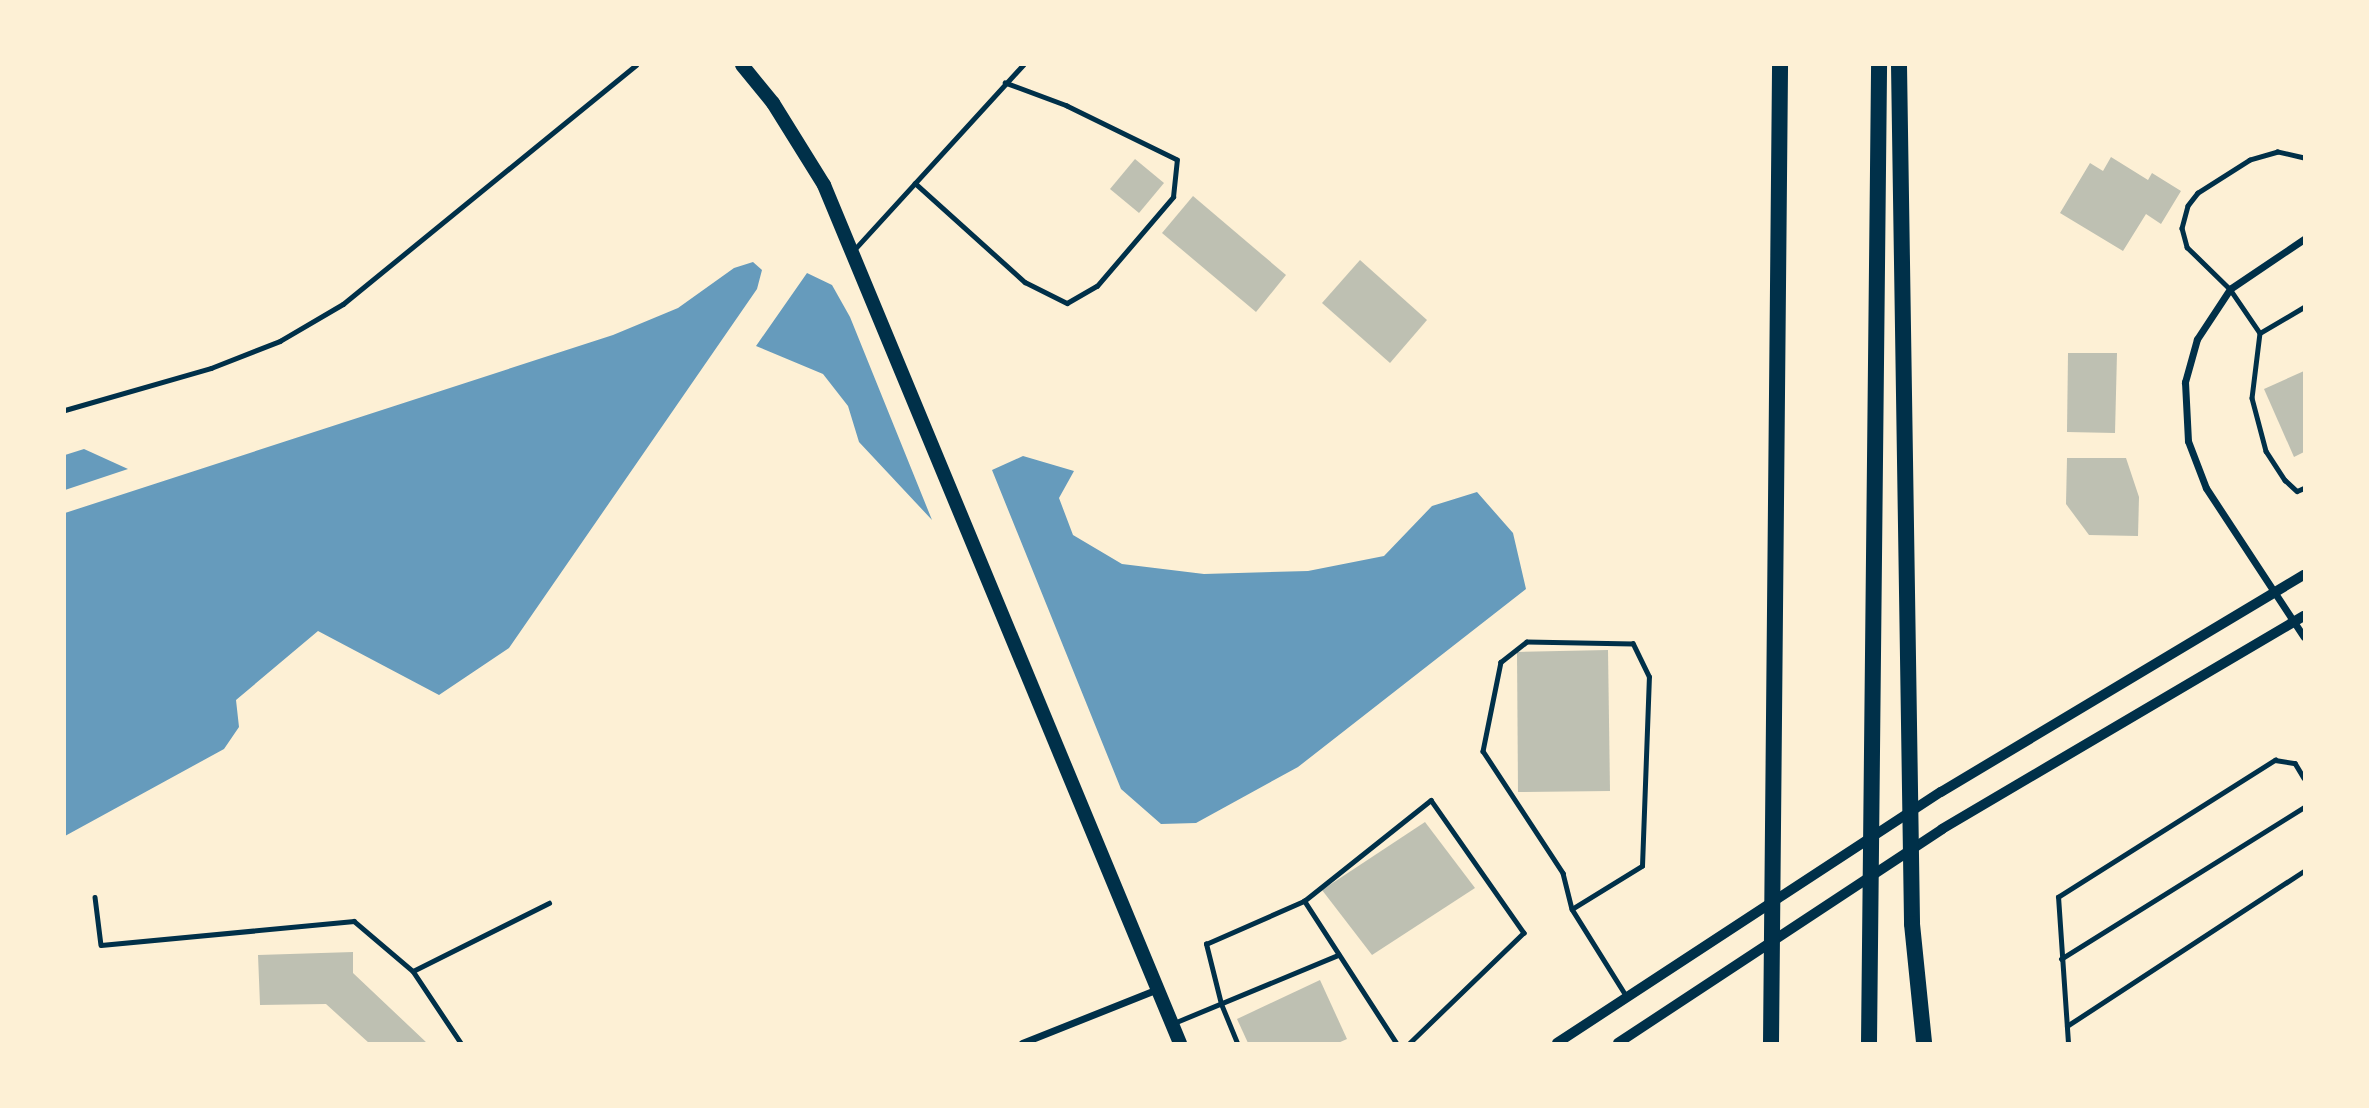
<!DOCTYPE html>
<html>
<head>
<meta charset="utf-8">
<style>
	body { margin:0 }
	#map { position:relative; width:2369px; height:1108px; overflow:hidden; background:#fdf0d5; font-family:"Playfair Display",serif }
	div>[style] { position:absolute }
	.water>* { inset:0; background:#669bbc }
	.building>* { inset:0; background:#bec0b2 }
	.service>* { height:4.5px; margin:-2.25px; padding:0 2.25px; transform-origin:2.25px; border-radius:2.25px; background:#003049 }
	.minor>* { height:7px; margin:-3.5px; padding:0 3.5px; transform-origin:3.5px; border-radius:3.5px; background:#003049 }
	.tertiary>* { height:10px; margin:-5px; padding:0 5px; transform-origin:5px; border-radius:5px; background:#003049 }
	.primary>* { height:14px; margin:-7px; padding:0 7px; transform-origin:7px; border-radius:7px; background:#003049 }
	.motorway>* { height:16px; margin:-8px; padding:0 8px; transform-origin:8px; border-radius:8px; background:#003049 }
	span { translate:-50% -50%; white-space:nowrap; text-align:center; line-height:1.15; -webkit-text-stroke:7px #fdf0d5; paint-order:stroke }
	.frame { position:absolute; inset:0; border:66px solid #fdf0d5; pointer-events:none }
</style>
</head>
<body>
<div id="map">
	<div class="water">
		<div style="clip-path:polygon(753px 262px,762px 270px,757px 289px,509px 648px,439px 695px,318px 631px,236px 700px,239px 727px,224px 749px,65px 836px,65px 513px,613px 335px,678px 308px,734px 268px)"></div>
		<div style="clip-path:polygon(807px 273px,832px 285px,850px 317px,932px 520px,859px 442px,848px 406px,823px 374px,756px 346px)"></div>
		<div style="clip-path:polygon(84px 449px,128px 469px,65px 490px,65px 455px)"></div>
		<div style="clip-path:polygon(1023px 456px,1074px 471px,1059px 498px,1073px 535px,1122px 564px,1204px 574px,1308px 571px,1384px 556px,1432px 506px,1477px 492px,1513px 533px,1526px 589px,1298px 767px,1196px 823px,1161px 824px,1121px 789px,992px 470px)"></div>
	</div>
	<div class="building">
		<div style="clip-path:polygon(2111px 157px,2148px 180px,2152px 173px,2181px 191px,2161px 224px,2146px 214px,2123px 251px,2060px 213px,2090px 163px,2103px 171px)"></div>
		<div style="clip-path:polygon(1135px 159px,1164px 183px,1139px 213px,1110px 189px)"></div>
		<div style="clip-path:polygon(1193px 196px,1286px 275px,1256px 312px,1162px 233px)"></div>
		<div style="clip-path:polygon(1360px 260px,1427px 320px,1390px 363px,1322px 303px)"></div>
		<div style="clip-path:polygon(2068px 353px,2117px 353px,2115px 433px,2067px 432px)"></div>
		<div style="clip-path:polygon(2304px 371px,2304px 452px,2294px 457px,2264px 389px)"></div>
		<div style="clip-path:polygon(2067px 458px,2126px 458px,2139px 497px,2138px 536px,2089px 535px,2066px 504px)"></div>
		<div style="clip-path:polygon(1608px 650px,1610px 791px,1518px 792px,1517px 652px)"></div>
		<div style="clip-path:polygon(1425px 822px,1475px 888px,1372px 955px,1322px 890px)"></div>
		<div style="clip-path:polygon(353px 952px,353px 973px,427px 1043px,369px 1043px,326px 1004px,260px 1005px,258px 955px)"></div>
		<div style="clip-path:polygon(1320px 980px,1347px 1039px,1338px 1043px,1248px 1043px,1237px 1019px)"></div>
	</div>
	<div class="service">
		<div style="left:2304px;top:158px;width:27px;rotate:-167deg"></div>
		<div style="left:2278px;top:152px;width:29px;rotate:164deg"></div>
		<div style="left:2250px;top:160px;width:62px;rotate:147.6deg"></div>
		<div style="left:2198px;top:193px;width:16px;rotate:128deg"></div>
		<div style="left:2188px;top:206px;width:23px;rotate:105deg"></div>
		<div style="left:2182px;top:228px;width:20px;rotate:75deg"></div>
		<div style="left:2187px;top:247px;width:60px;rotate:44.3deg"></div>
		<div style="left:2230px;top:289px;width:53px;rotate:55.7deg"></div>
		<div style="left:2260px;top:333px;width:65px;rotate:97deg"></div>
		<div style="left:2252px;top:398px;width:55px;rotate:75.2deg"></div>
		<div style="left:2266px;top:451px;width:35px;rotate:57deg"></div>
		<div style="left:2285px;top:480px;width:16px;rotate:43deg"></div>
		<div style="left:2297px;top:491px;width:8px;rotate:-23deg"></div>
		<div style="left:915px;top:183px;width:148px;rotate:42deg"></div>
		<div style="left:1025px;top:282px;width:47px;rotate:26.6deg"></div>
		<div style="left:1067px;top:303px;width:34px;rotate:-30deg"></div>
		<div style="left:1097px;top:286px;width:117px;rotate:-49.5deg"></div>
		<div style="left:1173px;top:197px;width:37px;rotate:-84deg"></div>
		<div style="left:1177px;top:160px;width:123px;rotate:-153.9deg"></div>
		<div style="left:1067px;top:106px;width:66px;rotate:-159.6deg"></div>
		<div style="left:854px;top:250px;width:251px;rotate:-47.6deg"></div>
		<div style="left:2260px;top:333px;width:51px;rotate:-30.6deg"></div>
		<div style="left:65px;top:410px;width:152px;rotate:-16deg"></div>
		<div style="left:211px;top:368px;width:74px;rotate:-21.4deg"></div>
		<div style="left:280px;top:341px;width:73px;rotate:-30.4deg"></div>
		<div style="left:343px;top:304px;width:378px;rotate:-39.2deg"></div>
		<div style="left:95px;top:897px;width:48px;rotate:82.9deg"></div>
		<div style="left:101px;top:945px;width:254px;rotate:-5.4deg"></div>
		<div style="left:354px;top:921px;width:77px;rotate:40.3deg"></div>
		<div style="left:413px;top:971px;width:87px;rotate:56.3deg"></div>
		<div style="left:1572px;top:909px;width:82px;rotate:-31.6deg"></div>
		<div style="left:1642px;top:866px;width:189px;rotate:-87.9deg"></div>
		<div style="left:1649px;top:677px;width:37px;rotate:-116deg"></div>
		<div style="left:1633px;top:644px;width:106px;rotate:-178.9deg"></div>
		<div style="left:1527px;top:642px;width:33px;rotate:142deg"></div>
		<div style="left:1501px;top:662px;width:91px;rotate:101.4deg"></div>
		<div style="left:1483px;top:751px;width:146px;rotate:56.7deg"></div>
		<div style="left:1563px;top:873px;width:37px;rotate:76deg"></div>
		<div style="left:1572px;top:909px;width:104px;rotate:58deg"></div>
		<div style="left:2061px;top:959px;width:287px;rotate:-32deg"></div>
		<div style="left:413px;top:971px;width:152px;rotate:-26.6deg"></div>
		<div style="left:1174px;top:1023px;width:178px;rotate:-22.5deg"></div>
		<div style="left:2067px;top:1026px;width:283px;rotate:-33.2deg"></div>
		<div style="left:1237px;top:1043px;width:42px;rotate:-112.3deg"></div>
		<div style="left:1221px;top:1004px;width:62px;rotate:-104deg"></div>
		<div style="left:1206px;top:944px;width:107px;rotate:-23.7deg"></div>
		<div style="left:1396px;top:1043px;width:169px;rotate:-122.9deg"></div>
		<div style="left:1304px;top:901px;width:162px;rotate:-38.5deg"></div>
		<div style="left:1431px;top:800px;width:162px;rotate:55deg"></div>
		<div style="left:1524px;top:933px;width:158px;rotate:136deg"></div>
		<div style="left:2068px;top:1043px;width:146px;rotate:-93.9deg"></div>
		<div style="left:2058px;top:897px;width:257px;rotate:-32.3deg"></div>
		<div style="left:2275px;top:760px;width:20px;rotate:9deg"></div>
		<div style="left:2295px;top:763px;width:17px;rotate:59deg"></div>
	</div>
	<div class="minor">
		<div style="left:2304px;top:239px;width:89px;rotate:146deg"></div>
		<div style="left:2230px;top:289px;width:60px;rotate:123.4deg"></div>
		<div style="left:2197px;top:339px;width:45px;rotate:105.6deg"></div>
		<div style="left:2185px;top:382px;width:59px;rotate:87.1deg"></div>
		<div style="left:2188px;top:441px;width:50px;rotate:69deg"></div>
		<div style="left:2206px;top:488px;width:178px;rotate:56.7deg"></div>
		<div style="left:1022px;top:1043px;width:146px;rotate:-21.7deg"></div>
	</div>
	<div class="tertiary">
		<div style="left:1557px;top:1043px;width:459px;rotate:-33.2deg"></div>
		<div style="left:1941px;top:792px;width:423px;rotate:-30.9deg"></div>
		<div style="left:1618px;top:1043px;width:388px;rotate:-33.4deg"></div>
		<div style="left:1942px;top:829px;width:420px;rotate:-30.5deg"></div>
	</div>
	<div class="primary">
		<div style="left:742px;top:65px;width:49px;rotate:50.8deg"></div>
		<div style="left:773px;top:103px;width:97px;rotate:58.1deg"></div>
		<div style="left:824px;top:185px;width:929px;rotate:67.47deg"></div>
	</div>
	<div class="motorway">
		<div style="left:1899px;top:65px;width:859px;rotate:89.13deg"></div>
		<div style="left:1912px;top:924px;width:120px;rotate:84.2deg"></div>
		<div style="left:1771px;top:1043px;width:978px;rotate:-89.47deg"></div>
		<div style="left:1869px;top:1043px;width:978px;rotate:-89.41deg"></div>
	</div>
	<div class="frame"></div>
</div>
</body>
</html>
